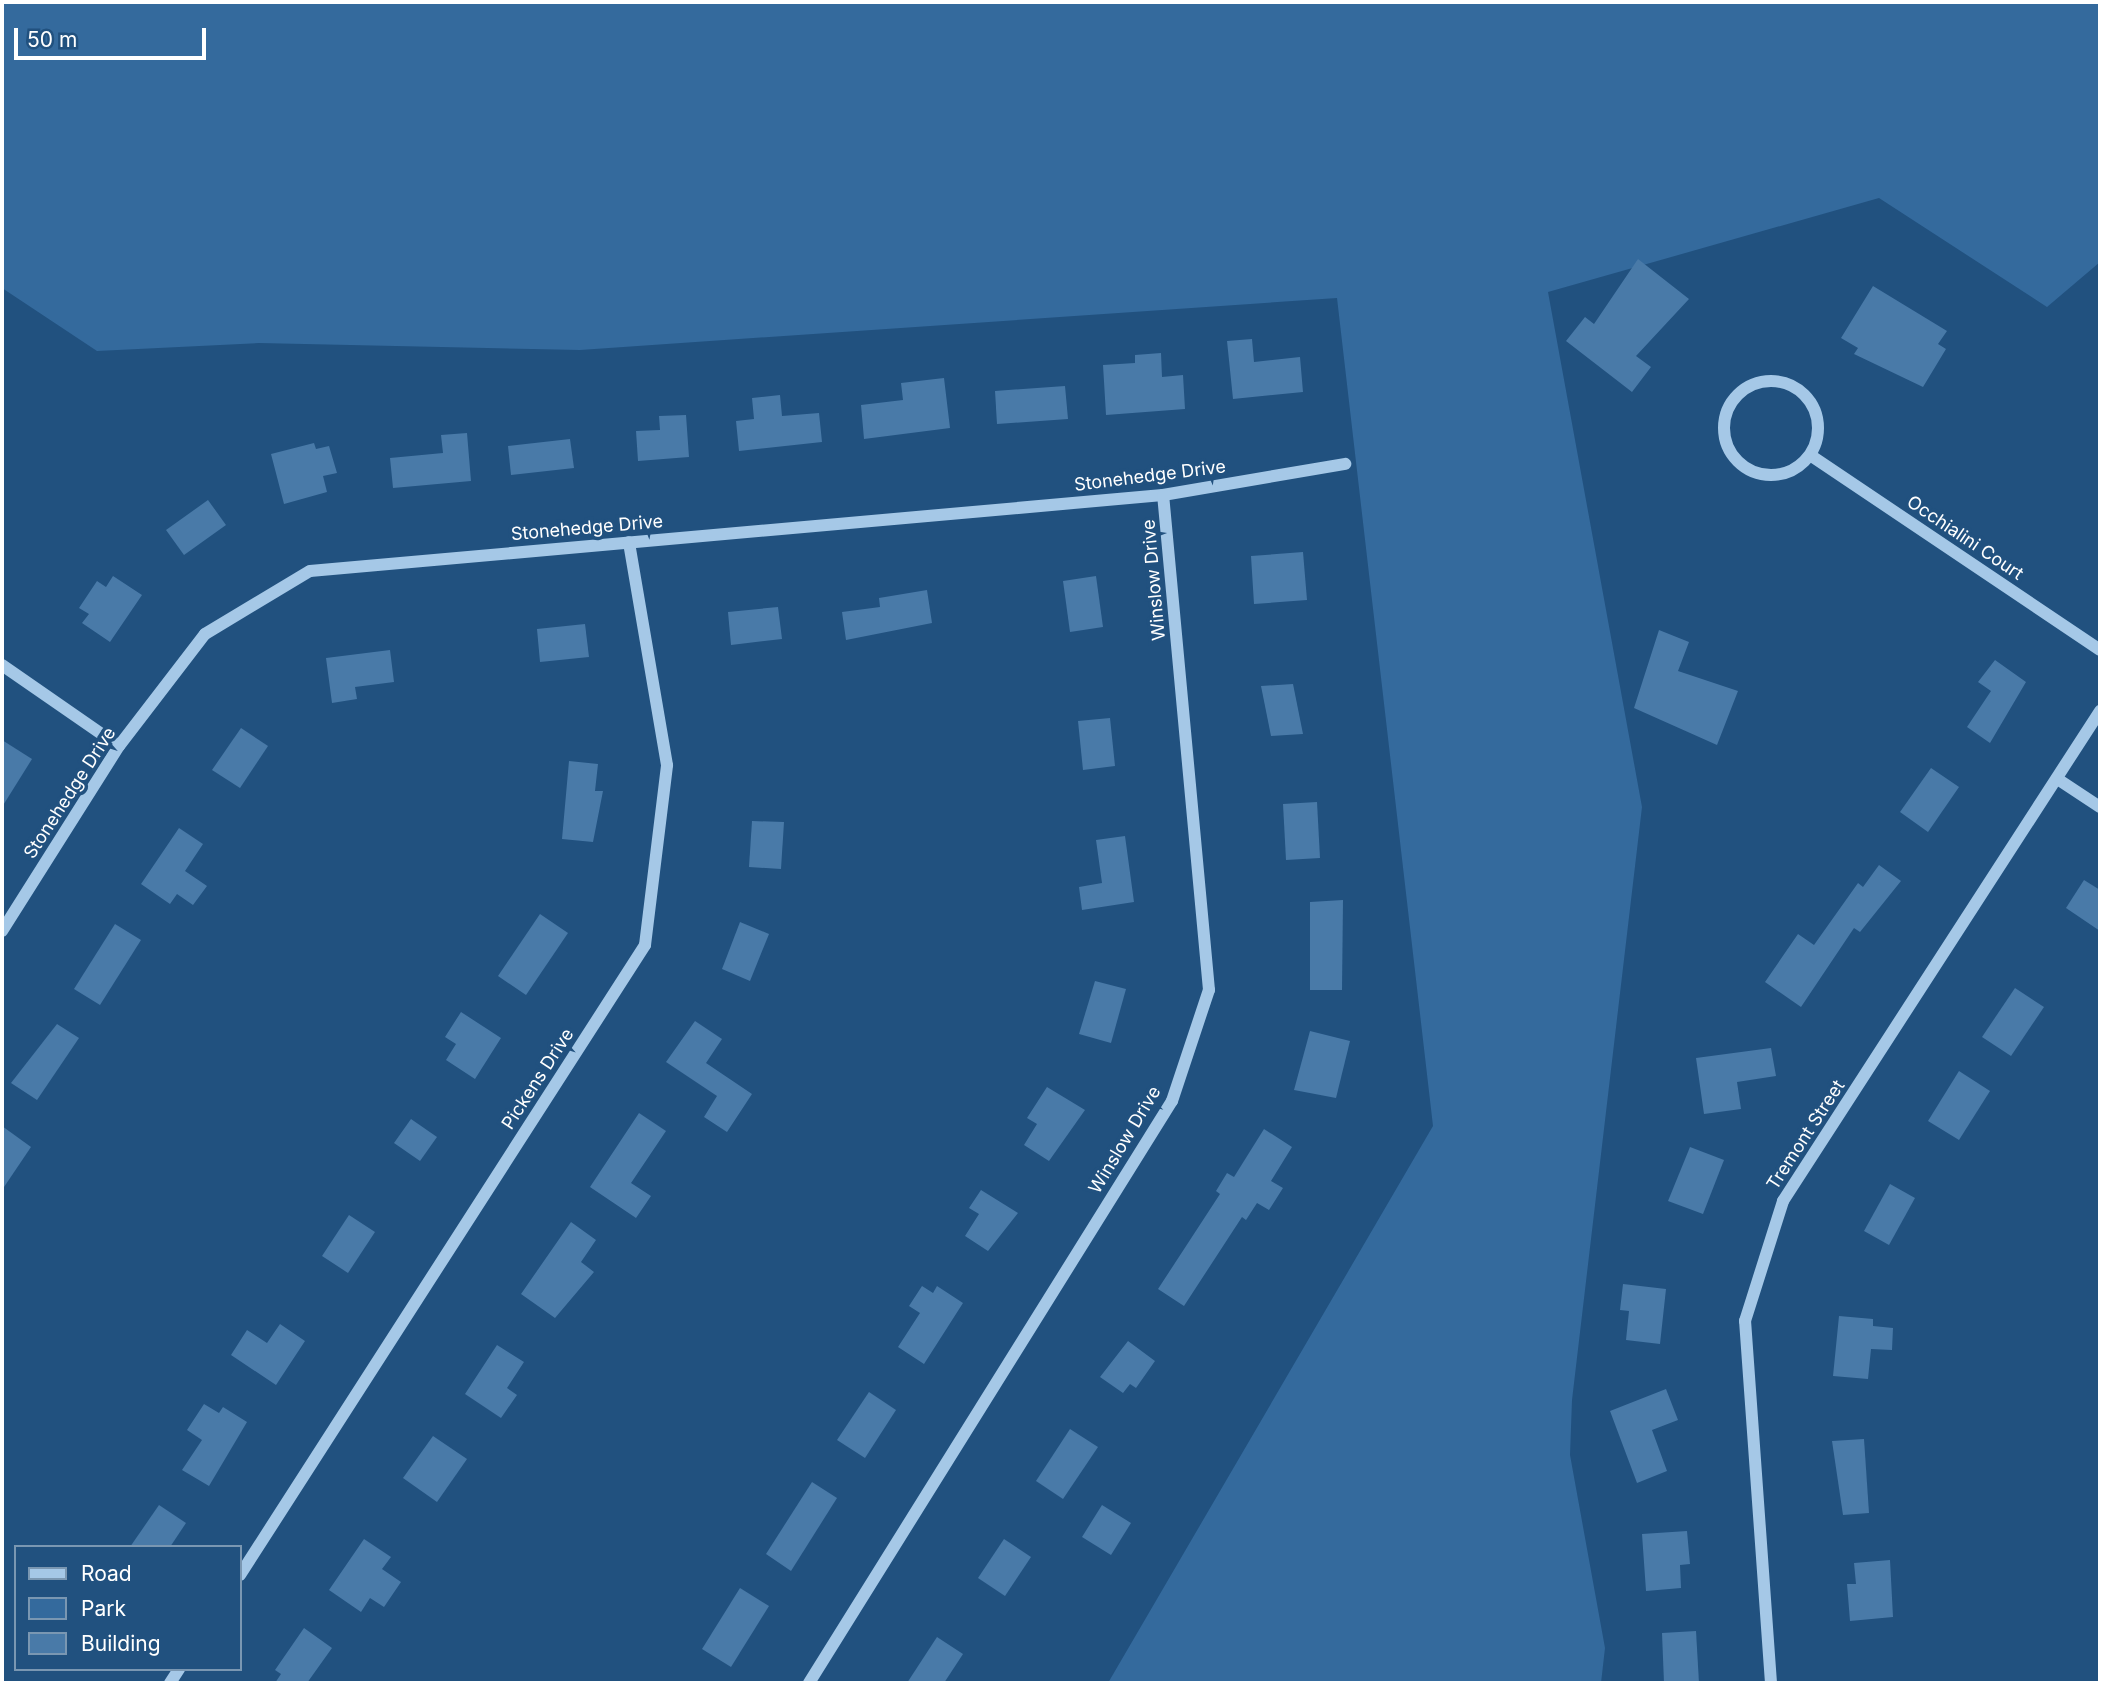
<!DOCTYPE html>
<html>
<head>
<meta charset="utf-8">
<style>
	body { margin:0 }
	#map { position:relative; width:2102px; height:1685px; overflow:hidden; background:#21517f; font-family:Inter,sans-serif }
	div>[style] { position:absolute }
	.green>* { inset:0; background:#346a9d }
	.building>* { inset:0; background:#497aa8 }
	.minor>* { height:12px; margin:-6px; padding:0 6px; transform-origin:6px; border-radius:6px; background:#a5c8e7 }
	.minor>.ring { margin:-6px; padding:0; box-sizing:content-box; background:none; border:12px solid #a5c8e7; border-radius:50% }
	span { translate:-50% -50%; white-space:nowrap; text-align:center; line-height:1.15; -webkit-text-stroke:7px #21517f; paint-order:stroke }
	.street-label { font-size:18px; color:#fff }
	.frame { position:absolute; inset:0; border:4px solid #fff; pointer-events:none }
	.legend { position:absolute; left:14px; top:1545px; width:228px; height:126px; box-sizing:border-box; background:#21517f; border:2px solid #7a97b2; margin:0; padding:9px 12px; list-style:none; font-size:21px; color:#fff }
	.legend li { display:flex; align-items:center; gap:14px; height:35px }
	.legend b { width:35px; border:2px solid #7a97b2 }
	.scale { position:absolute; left:14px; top:28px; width:192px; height:32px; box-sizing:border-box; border:4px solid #fff; border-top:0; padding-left:9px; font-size:21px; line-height:24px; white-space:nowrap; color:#fff; -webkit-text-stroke:5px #21517f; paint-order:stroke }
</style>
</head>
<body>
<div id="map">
	<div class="green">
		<div style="clip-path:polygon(2px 2px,2100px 2px,2100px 262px,2047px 307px,1879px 198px,1548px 292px,1642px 807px,1572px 1400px,1570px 1455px,1605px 1648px,1601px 1683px,1108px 1683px,1433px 1126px,1337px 298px,580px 350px,259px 343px,97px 351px,2px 288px)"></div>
	</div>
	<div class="building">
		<div style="clip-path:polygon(1638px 259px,1689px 299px,1636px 356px,1651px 367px,1632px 392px,1566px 341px,1585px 317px,1594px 324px)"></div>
		<div style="clip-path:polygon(1873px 286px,1947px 331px,1938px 344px,1946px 349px,1923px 387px,1854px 354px,1858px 348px,1841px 338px)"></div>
		<div style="clip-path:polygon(1252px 339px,1254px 362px,1300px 357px,1303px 392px,1233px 399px,1227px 341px)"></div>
		<div style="clip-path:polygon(1161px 353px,1162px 377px,1183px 375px,1185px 409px,1106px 415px,1103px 365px,1135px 363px,1135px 355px)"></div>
		<div style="clip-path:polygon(944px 378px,950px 428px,864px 439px,861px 405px,903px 400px,901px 383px)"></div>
		<div style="clip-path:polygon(1065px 386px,1068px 419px,997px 424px,995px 391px)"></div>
		<div style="clip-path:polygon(780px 395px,782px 416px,819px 413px,822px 442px,739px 451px,736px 421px,754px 419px,752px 398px)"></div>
		<div style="clip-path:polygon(686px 415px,689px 457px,638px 461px,636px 431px,660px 430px,659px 416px)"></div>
		<div style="clip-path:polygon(467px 433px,471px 481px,393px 488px,390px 458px,443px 453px,441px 435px)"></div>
		<div style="clip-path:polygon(570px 439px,574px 468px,511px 475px,508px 446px)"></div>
		<div style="clip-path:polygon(314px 443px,316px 449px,329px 446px,337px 473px,323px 476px,327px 492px,284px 504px,271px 454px)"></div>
		<div style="clip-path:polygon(208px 500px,226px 525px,184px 555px,166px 530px)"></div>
		<div style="clip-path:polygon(1303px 552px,1307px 600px,1254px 604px,1251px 556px)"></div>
		<div style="clip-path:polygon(113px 576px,142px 595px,110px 642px,82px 623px,89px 614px,79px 608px,97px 581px,106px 587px)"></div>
		<div style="clip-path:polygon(1096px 576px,1103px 627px,1070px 632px,1063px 581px)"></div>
		<div style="clip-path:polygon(927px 590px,932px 623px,846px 640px,842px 612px,880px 607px,879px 598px)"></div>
		<div style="clip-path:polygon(778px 607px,782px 639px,731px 645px,728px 612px)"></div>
		<div style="clip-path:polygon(585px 624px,589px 657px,540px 662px,537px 629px)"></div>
		<div style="clip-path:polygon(1659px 630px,1689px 642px,1678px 671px,1738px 691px,1717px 745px,1634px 708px)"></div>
		<div style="clip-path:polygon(390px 650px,394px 682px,355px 687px,357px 699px,332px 703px,326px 658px)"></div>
		<div style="clip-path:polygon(1995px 660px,2026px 682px,1990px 743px,1967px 727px,1991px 691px,1978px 682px)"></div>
		<div style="clip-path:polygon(1293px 684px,1303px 734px,1271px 736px,1261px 686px)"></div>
		<div style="clip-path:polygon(1110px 718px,1115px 766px,1083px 770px,1078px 721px)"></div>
		<div style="clip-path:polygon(241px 728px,268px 746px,240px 788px,212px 770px)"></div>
		<div style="clip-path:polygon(2px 740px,32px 759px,2px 807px)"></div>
		<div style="clip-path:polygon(569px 761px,598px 764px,595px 791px,603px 791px,593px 842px,562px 839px)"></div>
		<div style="clip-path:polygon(1931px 768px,1959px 787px,1928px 832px,1900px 812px)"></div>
		<div style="clip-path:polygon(1317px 802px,1320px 858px,1286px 860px,1283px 804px)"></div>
		<div style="clip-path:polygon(752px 821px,784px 822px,781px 869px,749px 867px)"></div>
		<div style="clip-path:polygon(179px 828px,203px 844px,185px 871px,207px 886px,193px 905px,177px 894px,170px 904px,141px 884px)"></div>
		<div style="clip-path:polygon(1125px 836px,1134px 902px,1082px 910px,1079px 887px,1102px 883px,1096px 840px)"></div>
		<div style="clip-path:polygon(1879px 865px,1901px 881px,1860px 932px,1854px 928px,1801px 1007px,1765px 982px,1798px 934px,1814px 945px,1858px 883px,1863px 887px)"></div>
		<div style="clip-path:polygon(2084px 880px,2100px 890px,2100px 931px,2066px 908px)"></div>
		<div style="clip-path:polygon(1343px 900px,1342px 990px,1310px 990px,1310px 902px)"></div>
		<div style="clip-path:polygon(540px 914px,568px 933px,526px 995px,498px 976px)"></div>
		<div style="clip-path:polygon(740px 922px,769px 934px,750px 981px,722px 969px)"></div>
		<div style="clip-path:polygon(115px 924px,141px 940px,100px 1005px,74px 989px)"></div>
		<div style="clip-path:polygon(1095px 981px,1126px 989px,1111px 1043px,1079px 1034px)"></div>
		<div style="clip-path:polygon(2015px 988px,2044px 1007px,2011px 1056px,1982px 1037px)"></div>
		<div style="clip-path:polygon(461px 1012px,501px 1038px,475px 1079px,446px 1060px,456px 1044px,445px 1037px)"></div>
		<div style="clip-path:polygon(695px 1021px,722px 1039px,706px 1063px,752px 1094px,727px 1132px,704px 1117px,717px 1096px,666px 1062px)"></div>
		<div style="clip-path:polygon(57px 1024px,79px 1038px,37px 1100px,11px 1083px)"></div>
		<div style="clip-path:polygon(1310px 1031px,1350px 1041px,1336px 1098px,1294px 1090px)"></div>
		<div style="clip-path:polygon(1771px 1048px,1776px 1076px,1737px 1082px,1741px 1109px,1704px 1114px,1696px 1058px)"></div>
		<div style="clip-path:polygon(1959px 1071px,1990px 1091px,1959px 1140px,1928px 1121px)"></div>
		<div style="clip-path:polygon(1047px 1087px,1085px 1110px,1049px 1161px,1024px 1145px,1037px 1124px,1027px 1118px)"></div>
		<div style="clip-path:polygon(639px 1113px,666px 1131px,631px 1183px,651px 1196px,636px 1218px,590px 1187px)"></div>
		<div style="clip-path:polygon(411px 1119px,437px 1137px,420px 1161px,394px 1143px)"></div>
		<div style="clip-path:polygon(2px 1126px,31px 1147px,2px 1190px)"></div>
		<div style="clip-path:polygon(1264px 1129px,1292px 1147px,1271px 1181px,1283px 1188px,1269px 1210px,1257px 1203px,1246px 1220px,1242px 1217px,1184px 1306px,1158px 1289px,1220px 1194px,1216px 1191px,1227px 1173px,1234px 1177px)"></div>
		<div style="clip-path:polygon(1690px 1147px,1724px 1160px,1703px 1214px,1668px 1201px)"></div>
		<div style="clip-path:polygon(1890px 1184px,1915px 1198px,1889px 1245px,1864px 1231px)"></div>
		<div style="clip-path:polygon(981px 1190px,1018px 1213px,988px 1251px,965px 1236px,979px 1214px,969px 1208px)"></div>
		<div style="clip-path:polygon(349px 1215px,375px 1232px,348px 1273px,322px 1256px)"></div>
		<div style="clip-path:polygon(571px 1222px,596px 1240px,581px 1262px,594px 1272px,555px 1318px,521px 1294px)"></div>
		<div style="clip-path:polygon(1623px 1284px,1666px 1289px,1660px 1344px,1626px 1340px,1629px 1311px,1620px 1310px)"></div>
		<div style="clip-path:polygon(922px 1286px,933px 1293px,937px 1286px,963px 1303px,924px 1364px,898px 1347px,920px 1313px,909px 1306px)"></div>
		<div style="clip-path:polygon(1839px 1316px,1873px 1319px,1873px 1326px,1893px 1328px,1892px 1350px,1871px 1349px,1868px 1379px,1833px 1376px)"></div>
		<div style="clip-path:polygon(280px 1324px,305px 1341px,276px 1385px,231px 1355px,247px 1330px,267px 1343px)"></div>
		<div style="clip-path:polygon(1128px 1341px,1155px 1361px,1136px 1388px,1130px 1384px,1123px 1393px,1100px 1377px)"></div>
		<div style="clip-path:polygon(497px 1345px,524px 1362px,507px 1388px,517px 1395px,501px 1418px,465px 1394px)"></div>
		<div style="clip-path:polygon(1666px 1389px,1678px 1420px,1652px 1430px,1667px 1471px,1637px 1483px,1610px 1411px)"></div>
		<div style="clip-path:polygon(869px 1392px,896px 1410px,865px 1458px,837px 1440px)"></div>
		<div style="clip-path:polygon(204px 1404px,219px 1413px,223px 1407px,247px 1422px,209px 1486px,182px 1470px,202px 1440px,187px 1430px)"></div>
		<div style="clip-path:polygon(1070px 1429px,1098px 1447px,1063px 1499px,1036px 1481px)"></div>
		<div style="clip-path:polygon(433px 1436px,467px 1459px,437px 1502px,403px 1478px)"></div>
		<div style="clip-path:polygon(1864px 1439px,1869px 1513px,1843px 1515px,1832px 1441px)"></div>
		<div style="clip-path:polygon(812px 1482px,837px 1498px,791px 1571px,766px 1554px)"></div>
		<div style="clip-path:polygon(159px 1505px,186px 1523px,170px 1547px,130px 1547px)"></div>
		<div style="clip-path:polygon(1102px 1505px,1131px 1523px,1111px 1555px,1082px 1537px)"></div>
		<div style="clip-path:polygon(1687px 1531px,1690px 1564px,1680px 1565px,1681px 1588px,1646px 1591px,1642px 1534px)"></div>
		<div style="clip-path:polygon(364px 1539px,391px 1557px,382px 1569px,401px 1582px,384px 1607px,370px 1598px,361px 1612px,329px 1590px)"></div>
		<div style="clip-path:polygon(1004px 1539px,1031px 1557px,1005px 1596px,978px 1578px)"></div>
		<div style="clip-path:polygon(1890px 1560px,1893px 1617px,1850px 1621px,1847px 1584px,1856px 1584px,1854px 1563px)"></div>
		<div style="clip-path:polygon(740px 1588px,769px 1606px,731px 1667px,702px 1649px)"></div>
		<div style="clip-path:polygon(304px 1628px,332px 1648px,307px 1683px,275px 1683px,281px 1674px,275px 1670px)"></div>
		<div style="clip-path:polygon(1696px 1631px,1699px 1683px,1664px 1683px,1662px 1633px)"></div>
		<div style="clip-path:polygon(937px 1637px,963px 1654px,944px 1683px,907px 1683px)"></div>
	</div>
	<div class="minor">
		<div class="ring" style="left:1724px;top:381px;width:82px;height:82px"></div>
		<div style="left:1810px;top:455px;width:349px;rotate:33.9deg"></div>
		<div style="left:2px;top:665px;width:142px;rotate:34.7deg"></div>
		<div style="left:2059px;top:780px;width:49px;rotate:33.4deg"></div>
		<div style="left:2px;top:931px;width:219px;rotate:-57.7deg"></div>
		<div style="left:119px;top:746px;width:141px;rotate:-52.5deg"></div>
		<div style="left:205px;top:634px;width:122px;rotate:-31deg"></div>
		<div style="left:310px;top:571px;width:856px;rotate:-5.09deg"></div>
		<div style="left:1163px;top:495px;width:185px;rotate:-9.7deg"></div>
		<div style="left:240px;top:1575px;width:749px;rotate:-57.26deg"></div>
		<div style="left:645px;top:945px;width:181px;rotate:-83deg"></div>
		<div style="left:667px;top:765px;width:226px;rotate:-99.7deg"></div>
		<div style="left:170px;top:1683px;width:17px;rotate:-57deg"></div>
		<div style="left:809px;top:1683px;width:686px;rotate:-58.05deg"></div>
		<div style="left:1172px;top:1101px;width:117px;rotate:-71.6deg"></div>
		<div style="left:1209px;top:990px;width:497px;rotate:-95.3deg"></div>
		<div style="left:1771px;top:1683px;width:363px;rotate:-94.1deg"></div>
		<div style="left:1745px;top:1321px;width:126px;rotate:-72.4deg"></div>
		<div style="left:1783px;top:1201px;width:584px;rotate:-57.1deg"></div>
	</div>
	<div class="street-label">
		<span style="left:1150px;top:476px;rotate:-7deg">Stonehedge Drive</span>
		<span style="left:587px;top:528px;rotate:-5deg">Stonehedge Drive</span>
		<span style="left:1965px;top:538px;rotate:34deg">Occhialini Court</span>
		<span style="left:1154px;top:580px;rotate:-95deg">Winslow Drive</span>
		<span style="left:70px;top:793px;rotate:-57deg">Stonehedge Drive</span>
		<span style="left:538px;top:1079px;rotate:-57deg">Pickens Drive</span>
		<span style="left:1806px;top:1135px;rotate:-57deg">Tremont Street</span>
		<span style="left:1125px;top:1140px;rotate:-59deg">Winslow Drive</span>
	</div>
	<div class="frame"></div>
	<ul class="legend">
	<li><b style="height:9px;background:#a5c8e7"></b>Road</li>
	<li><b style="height:19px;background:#346a9d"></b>Park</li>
	<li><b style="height:19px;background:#497aa8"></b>Building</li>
	</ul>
	<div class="scale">50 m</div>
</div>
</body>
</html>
